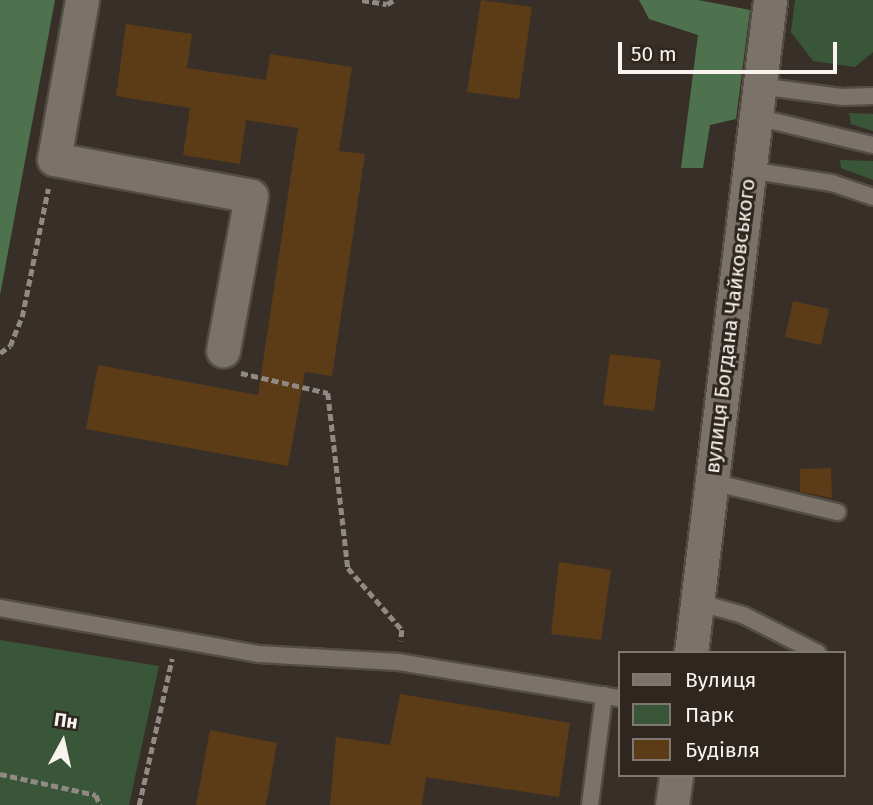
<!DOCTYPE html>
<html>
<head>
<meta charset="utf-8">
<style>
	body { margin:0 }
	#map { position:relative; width:873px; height:805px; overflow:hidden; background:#383028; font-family:"Fira Sans",sans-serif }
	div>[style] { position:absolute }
	.green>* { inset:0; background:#395738 }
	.forest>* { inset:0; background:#4f724e }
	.building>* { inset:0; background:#5b3c16 }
	.path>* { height:4.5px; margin-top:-2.25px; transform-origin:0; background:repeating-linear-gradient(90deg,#918a84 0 7px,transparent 0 10.5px) }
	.roads { filter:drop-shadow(2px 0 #534d46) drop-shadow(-2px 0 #534d46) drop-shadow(0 2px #534d46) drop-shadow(0 -2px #534d46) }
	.service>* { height:16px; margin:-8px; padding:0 8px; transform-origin:8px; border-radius:8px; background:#7b7269 }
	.minor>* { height:33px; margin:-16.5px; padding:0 16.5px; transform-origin:16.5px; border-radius:16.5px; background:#7b7269 }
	span { translate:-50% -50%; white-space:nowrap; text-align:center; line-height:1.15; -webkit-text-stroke:6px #2e261f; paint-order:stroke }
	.street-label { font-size:21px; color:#f8f3ee }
	.legend { position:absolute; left:618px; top:651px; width:228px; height:126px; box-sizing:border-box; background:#2e261f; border:2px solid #7f7872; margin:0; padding:9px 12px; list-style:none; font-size:21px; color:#f8f3ee }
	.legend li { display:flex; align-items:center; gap:14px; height:35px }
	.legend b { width:35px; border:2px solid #7f7872 }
	.north { position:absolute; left:28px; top:707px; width:70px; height:70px; -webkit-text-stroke:5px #2e261f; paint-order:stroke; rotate:8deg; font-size:19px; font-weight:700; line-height:28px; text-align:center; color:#f8f3ee }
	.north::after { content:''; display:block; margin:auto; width:24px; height:32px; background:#f8f3ee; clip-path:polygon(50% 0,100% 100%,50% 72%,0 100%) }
	.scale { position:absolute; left:618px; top:42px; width:219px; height:32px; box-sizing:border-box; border:4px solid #f8f3ee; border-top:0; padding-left:9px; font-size:21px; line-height:24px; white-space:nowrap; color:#f8f3ee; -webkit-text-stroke:5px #2e261f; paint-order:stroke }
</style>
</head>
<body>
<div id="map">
	<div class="green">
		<div style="clip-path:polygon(795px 0,873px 0,873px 52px,855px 67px,813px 61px,791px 32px)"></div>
		<div style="clip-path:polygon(849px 113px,873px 114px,873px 131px,851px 124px)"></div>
		<div style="clip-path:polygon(840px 160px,873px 161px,873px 180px,841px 168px)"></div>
		<div style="clip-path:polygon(0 640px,159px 666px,129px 805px,0 805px)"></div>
	</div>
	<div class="forest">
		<div style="clip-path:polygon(0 0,55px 0,0 295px)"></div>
		<div style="clip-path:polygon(639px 0,698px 0,750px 10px,736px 119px,710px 125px,703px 168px,681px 168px,698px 35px,649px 19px)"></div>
	</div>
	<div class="building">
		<div style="clip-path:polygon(481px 0,532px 7px,519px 99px,467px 92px)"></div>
		<div style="clip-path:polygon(126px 24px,192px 34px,187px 68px,266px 80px,270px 54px,352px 67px,339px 151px,365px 154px,332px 376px,305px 372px,288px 466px,86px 429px,98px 365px,258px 395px,298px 128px,246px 120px,240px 164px,183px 155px,190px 108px,116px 96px)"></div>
		<div style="clip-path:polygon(793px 301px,829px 309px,821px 345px,785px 337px)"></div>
		<div style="clip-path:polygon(610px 354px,661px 360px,654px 411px,603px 405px)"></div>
		<div style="clip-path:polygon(831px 468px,832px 498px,800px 492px,800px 469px)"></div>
		<div style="clip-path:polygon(559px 562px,611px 570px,601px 640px,551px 634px)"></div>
		<div style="clip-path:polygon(400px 694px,570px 723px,559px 797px,426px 777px,422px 805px,330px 805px,336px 737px,390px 745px)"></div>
		<div style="clip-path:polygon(210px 730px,277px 743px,266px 805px,196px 805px)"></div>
	</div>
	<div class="path">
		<div style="left:362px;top:0;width:25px;rotate:9deg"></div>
		<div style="left:387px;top:4px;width:8px;rotate:-30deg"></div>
		<div style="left:0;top:353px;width:12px;rotate:-35deg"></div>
		<div style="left:10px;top:346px;width:31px;rotate:-68deg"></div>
		<div style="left:22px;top:317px;width:131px;rotate:-78.5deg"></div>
		<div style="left:241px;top:373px;width:89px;rotate:12.9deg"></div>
		<div style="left:328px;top:393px;width:176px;rotate:83.5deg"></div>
		<div style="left:348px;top:568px;width:82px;rotate:48.9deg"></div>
		<div style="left:402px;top:630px;width:11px;rotate:95deg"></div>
		<div style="left:0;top:774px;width:98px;rotate:12.3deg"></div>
		<div style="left:96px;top:795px;width:11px;rotate:68deg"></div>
		<div style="left:139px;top:805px;width:150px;rotate:-77.3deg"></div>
	</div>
	<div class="roads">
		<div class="service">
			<div style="left:759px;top:86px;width:85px;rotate:7.5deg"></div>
			<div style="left:843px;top:97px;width:30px;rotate:-2deg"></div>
			<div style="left:756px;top:117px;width:120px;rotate:13.5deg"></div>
			<div style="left:749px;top:170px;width:84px;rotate:8.9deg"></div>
			<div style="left:832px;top:183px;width:43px;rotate:18.9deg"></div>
			<div style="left:712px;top:482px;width:129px;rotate:13.5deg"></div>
			<div style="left:697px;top:602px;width:48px;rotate:15.8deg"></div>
			<div style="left:743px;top:615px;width:84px;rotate:26.9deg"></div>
			<div style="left:0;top:608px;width:262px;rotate:10.1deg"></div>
			<div style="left:258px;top:654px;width:140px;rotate:3.3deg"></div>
			<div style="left:398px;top:662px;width:224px;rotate:9.3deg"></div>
			<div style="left:590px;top:805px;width:111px;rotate:-82.7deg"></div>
		</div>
		<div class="minor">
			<div style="left:82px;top:0;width:161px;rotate:100deg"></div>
			<div style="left:54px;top:159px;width:200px;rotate:10.6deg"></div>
			<div style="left:251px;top:196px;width:157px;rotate:100.3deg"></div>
			<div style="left:691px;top:653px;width:658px;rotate:-83.1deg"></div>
			<div style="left:672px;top:805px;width:30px;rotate:-82deg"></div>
		</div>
	</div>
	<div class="street-label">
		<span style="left:730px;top:326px;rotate:-83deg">вулиця Богдана Чайковського</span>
	</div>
	<ul class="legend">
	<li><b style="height:9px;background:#7b7269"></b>Вулиця</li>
	<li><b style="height:19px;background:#395738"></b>Парк</li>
	<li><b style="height:19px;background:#5b3c16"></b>Будівля</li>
	</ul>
	<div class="north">Пн</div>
	<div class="scale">50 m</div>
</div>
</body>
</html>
